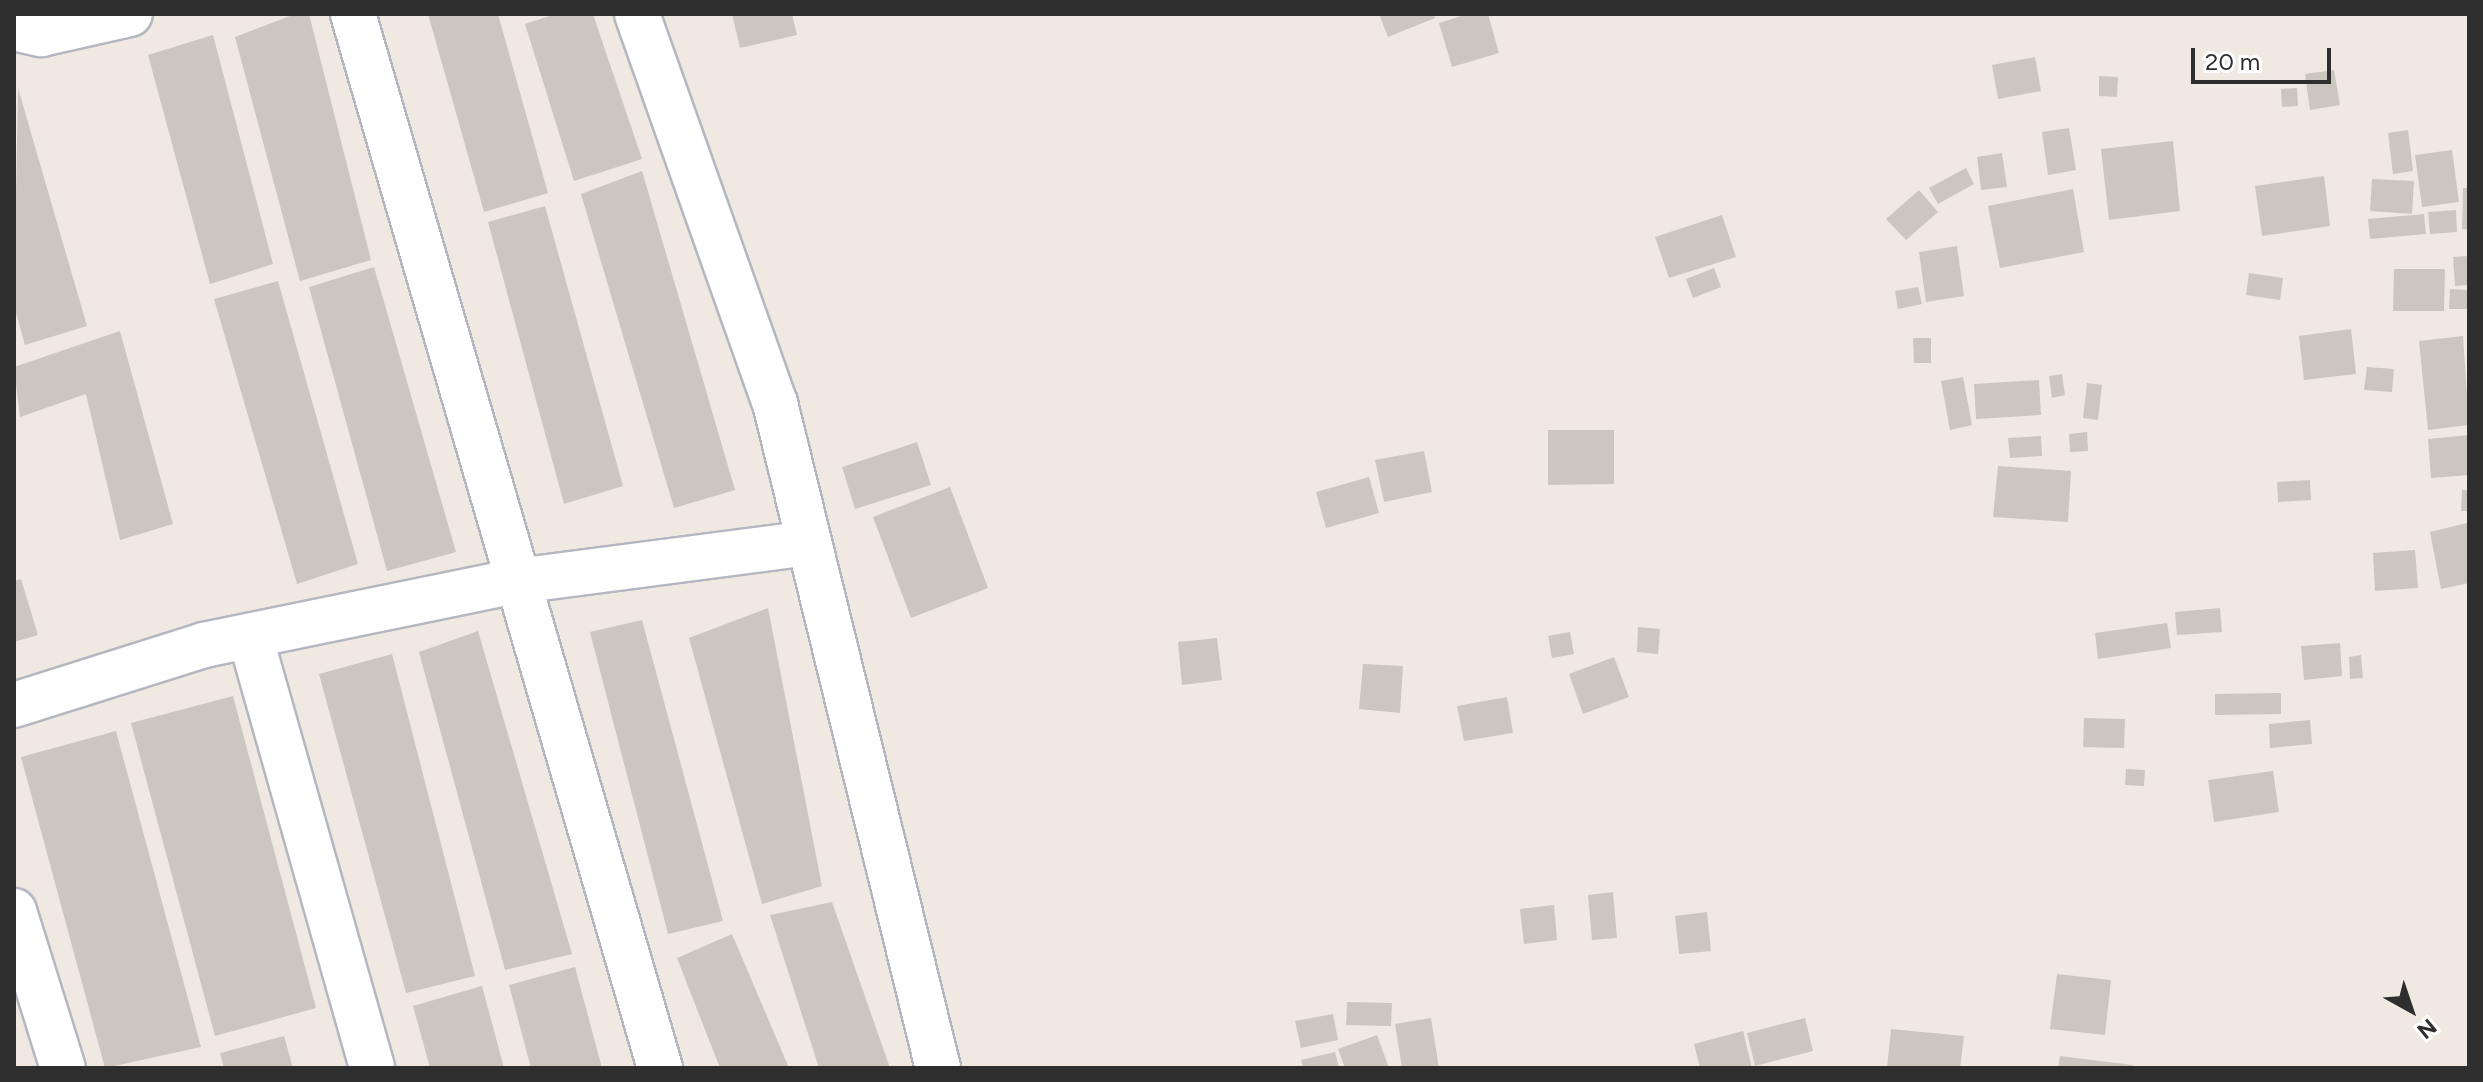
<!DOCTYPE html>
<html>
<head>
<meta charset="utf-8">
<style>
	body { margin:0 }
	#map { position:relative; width:2483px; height:1082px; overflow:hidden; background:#efe9e1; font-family:Figtree,sans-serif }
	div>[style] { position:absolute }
	.building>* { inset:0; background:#cbc7bf }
	.roads { filter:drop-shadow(2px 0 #b4b7c1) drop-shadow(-2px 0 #b4b7c1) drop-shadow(0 2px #b4b7c1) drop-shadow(0 -2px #b4b7c1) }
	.minor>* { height:44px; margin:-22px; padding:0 22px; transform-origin:22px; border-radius:22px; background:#fff }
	span { translate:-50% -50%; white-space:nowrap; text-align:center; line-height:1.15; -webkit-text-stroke:6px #fff; paint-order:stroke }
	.frame { position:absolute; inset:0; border:16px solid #2e2e2e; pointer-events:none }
	.north { position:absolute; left:2371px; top:970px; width:80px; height:80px; -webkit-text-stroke:6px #fff; paint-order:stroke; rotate:140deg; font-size:22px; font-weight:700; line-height:32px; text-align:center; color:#2e2e2e }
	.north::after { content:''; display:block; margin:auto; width:28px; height:36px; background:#2e2e2e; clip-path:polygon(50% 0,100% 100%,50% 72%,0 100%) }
	.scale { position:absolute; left:2191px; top:48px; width:140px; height:36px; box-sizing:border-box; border:4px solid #2e2e2e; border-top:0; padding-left:10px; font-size:24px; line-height:28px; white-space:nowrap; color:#2e2e2e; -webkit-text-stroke:6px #fff; paint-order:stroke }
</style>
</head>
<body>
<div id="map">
	<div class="building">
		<div style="clip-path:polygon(295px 14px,309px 14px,371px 260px,300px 281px,235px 37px)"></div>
		<div style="clip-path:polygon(428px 14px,498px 14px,548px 193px,484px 212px)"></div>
		<div style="clip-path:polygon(556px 14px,593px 14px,642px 159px,574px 181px,525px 24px)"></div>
		<div style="clip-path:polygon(732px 14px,792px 14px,797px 35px,740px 48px)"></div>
		<div style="clip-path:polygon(1379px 14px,1434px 14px,1435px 18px,1388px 37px)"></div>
		<div style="clip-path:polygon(1468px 14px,1488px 14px,1499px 53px,1452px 67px,1439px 23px)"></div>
		<div style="clip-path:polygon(213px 35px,273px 264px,210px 284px,148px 55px)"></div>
		<div style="clip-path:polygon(2035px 57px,2041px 91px,1998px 99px,1992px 65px)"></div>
		<div style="clip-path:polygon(2334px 70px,2340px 105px,2310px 110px,2305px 74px)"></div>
		<div style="clip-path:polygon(2099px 76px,2118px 77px,2117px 97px,2099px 96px)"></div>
		<div style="clip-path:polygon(18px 88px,87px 326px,25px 345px,14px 306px)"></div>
		<div style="clip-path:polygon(2297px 88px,2298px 106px,2282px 107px,2281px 89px)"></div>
		<div style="clip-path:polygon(2069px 128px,2076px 170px,2048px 175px,2042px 132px)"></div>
		<div style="clip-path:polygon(2408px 130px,2413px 171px,2393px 174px,2388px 133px)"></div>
		<div style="clip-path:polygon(2173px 141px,2180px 211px,2109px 220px,2101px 149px)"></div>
		<div style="clip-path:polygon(2452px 150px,2459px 202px,2422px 207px,2415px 155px)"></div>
		<div style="clip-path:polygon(2002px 153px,2007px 187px,1981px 190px,1977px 157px)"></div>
		<div style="clip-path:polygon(1966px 168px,1974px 184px,1938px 204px,1929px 188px)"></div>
		<div style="clip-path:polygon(642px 171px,735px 490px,674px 508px,581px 194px)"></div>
		<div style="clip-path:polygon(2324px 176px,2330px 226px,2262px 236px,2255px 186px)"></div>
		<div style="clip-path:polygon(2372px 179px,2414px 181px,2412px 214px,2370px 211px)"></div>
		<div style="clip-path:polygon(2463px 188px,2469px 188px,2469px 230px,2462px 229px)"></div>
		<div style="clip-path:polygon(2073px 189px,2084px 252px,2000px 268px,1988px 206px)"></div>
		<div style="clip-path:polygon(1919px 190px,1938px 212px,1906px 240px,1886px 219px)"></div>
		<div style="clip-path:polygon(545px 206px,623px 486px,564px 504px,488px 222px)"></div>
		<div style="clip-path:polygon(2456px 210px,2457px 232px,2430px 234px,2428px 212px)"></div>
		<div style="clip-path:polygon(2424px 214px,2426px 234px,2370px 239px,2368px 219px)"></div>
		<div style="clip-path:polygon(1722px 215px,1736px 257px,1669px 278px,1655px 237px)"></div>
		<div style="clip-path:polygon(1957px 246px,1964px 296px,1926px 302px,1919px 252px)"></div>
		<div style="clip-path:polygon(2469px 256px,2469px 285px,2455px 286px,2453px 257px)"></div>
		<div style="clip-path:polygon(374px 267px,456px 552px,387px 571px,309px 287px)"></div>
		<div style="clip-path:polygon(1714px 268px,1721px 287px,1693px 298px,1686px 279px)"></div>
		<div style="clip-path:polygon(2394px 269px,2445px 269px,2444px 311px,2393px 311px)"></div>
		<div style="clip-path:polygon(2249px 273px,2283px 278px,2280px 300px,2246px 295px)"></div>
		<div style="clip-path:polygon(278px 281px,358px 564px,297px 584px,214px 299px)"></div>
		<div style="clip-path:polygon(1918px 287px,1922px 304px,1898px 309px,1895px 291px)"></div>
		<div style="clip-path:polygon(2450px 289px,2469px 290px,2469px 309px,2449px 309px)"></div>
		<div style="clip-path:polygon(2351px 329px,2356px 374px,2304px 380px,2299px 336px)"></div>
		<div style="clip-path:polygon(120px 331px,173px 524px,120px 540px,86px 394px,20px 417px,14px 367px)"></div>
		<div style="clip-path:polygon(2463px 336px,2469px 425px,2428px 430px,2419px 341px)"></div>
		<div style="clip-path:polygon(1913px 338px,1931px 338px,1931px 363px,1914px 363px)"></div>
		<div style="clip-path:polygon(2367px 367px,2394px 369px,2392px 392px,2364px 390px)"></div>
		<div style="clip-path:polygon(2062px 374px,2065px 395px,2052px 398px,2049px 376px)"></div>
		<div style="clip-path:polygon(1963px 377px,1972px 425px,1950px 430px,1941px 381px)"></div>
		<div style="clip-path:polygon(2039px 380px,2041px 415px,1976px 419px,1974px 384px)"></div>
		<div style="clip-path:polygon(2087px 383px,2102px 385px,2098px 420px,2083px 418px)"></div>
		<div style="clip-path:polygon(1548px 430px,1614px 430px,1614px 484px,1548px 485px)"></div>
		<div style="clip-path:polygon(2087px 432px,2088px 451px,2070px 452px,2069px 434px)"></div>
		<div style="clip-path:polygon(2469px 435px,2469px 475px,2431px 478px,2428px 439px)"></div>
		<div style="clip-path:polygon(2041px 436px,2042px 456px,2010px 458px,2008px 438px)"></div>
		<div style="clip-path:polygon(917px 442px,931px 485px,855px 509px,842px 467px)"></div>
		<div style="clip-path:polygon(1424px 451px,1432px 492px,1384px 502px,1375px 460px)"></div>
		<div style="clip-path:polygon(1998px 466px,2071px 471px,2068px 522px,1993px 517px)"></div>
		<div style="clip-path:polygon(1369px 477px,1379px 513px,1326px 528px,1316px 492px)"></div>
		<div style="clip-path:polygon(2310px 480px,2311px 500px,2278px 502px,2277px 482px)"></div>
		<div style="clip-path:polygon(950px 487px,988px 588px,911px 618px,873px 517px)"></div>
		<div style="clip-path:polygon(2462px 490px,2469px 490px,2469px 511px,2461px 511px)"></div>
		<div style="clip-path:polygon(2467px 523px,2469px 583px,2441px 589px,2430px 532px)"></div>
		<div style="clip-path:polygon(2415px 550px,2418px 588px,2375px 591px,2373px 553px)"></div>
		<div style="clip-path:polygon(21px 579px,38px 635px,14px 642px,14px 581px)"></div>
		<div style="clip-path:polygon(768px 608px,822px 886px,762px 904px,689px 638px)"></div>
		<div style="clip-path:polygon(2220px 608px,2222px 632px,2177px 635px,2175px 612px)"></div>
		<div style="clip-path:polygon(642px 620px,723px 921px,668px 934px,590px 632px)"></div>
		<div style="clip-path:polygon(2167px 623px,2171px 648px,2098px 659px,2095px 633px)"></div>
		<div style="clip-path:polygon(1638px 627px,1660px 629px,1658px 654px,1637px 652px)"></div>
		<div style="clip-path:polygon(478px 631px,572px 954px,505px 970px,419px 652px)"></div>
		<div style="clip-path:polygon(1570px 632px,1574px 654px,1552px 658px,1548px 636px)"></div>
		<div style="clip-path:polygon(1217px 638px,1222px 680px,1182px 685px,1178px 642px)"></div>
		<div style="clip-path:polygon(2340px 643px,2342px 676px,2304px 680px,2301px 646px)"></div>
		<div style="clip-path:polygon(392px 654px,475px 976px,406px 993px,319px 674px)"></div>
		<div style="clip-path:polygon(2361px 655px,2363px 678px,2350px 679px,2349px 657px)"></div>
		<div style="clip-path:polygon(1614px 657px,1629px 697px,1583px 714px,1569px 674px)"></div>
		<div style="clip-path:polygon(1363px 664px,1403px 666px,1400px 713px,1359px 709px)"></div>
		<div style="clip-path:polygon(2281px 693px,2281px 714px,2215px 715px,2215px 694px)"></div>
		<div style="clip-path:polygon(233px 696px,316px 1008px,215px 1036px,131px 723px)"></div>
		<div style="clip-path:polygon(1507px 697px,1513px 733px,1464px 741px,1457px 706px)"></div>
		<div style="clip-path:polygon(2084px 718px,2125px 719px,2124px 748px,2083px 747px)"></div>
		<div style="clip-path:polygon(2310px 720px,2312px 744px,2270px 748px,2269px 724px)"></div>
		<div style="clip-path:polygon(116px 731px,201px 1047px,105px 1068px,21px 757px)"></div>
		<div style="clip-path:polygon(2126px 769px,2145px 770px,2144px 786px,2125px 785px)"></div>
		<div style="clip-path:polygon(2273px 771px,2279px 812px,2214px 822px,2208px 780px)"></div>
		<div style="clip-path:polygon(1613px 892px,1617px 938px,1592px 940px,1588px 895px)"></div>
		<div style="clip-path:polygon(832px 902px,890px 1068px,819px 1068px,770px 915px)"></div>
		<div style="clip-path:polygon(1554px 905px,1557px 940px,1524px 944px,1520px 909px)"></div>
		<div style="clip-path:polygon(1707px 912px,1711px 951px,1679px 954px,1675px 916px)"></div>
		<div style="clip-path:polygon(732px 934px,789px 1068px,720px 1068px,677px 958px)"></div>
		<div style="clip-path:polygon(575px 967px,602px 1068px,531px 1068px,509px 985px)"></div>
		<div style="clip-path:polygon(2057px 974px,2111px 980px,2105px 1035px,2050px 1029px)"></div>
		<div style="clip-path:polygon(482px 986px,504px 1068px,430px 1068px,413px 1006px)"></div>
		<div style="clip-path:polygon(1347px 1002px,1392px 1003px,1391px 1026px,1346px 1025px)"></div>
		<div style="clip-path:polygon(1333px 1014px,1338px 1040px,1301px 1048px,1295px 1021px)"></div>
		<div style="clip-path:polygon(1431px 1018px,1439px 1068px,1402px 1068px,1395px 1024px)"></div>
		<div style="clip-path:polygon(1805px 1018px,1813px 1051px,1755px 1066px,1747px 1033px)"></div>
		<div style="clip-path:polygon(1891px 1029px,1964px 1036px,1960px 1068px,1887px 1068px)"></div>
		<div style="clip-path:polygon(1743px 1031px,1752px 1068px,1700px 1068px,1694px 1044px)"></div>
		<div style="clip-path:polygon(1377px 1035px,1389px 1068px,1345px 1068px,1338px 1049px)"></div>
		<div style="clip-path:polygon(284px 1036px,293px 1068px,224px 1068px,220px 1053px)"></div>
		<div style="clip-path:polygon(1335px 1052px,1339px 1068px,1303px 1068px,1301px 1060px)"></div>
		<div style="clip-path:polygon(2060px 1056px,2133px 1065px,2133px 1068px,2058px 1068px)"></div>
	</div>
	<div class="roads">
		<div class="minor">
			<div style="left:353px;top:14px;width:1098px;rotate:73.76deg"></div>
			<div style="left:637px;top:14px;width:413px;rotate:70.5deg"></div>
			<div style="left:775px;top:403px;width:685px;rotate:76.23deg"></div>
			<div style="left:14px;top:28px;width:28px;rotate:13deg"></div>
			<div style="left:41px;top:34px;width:91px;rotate:-12.7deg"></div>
			<div style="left:250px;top:636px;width:449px;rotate:74.2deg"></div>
			<div style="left:14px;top:705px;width:199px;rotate:-17.5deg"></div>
			<div style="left:204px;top:645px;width:319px;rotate:-11.6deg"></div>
			<div style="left:517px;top:581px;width:294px;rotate:-7.4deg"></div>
			<div style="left:14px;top:911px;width:164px;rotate:72.7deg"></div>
		</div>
	</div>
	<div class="frame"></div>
	<div class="north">N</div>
	<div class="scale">20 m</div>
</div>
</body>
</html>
